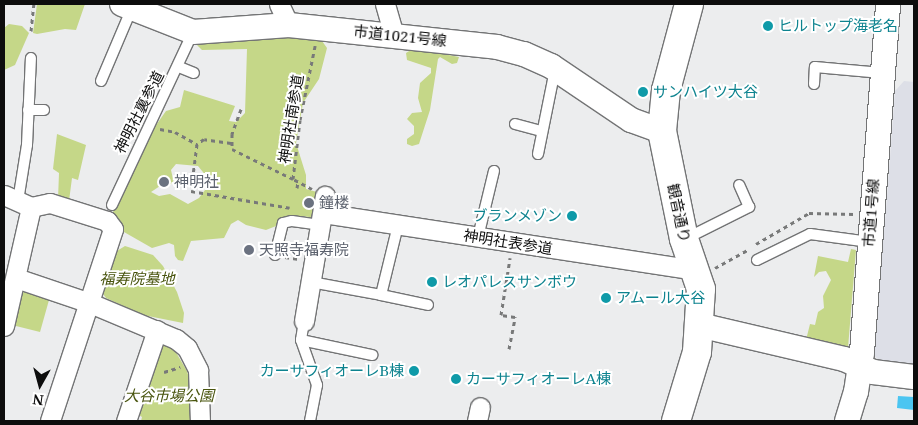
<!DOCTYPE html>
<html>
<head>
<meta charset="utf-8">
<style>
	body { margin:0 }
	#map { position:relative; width:918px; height:425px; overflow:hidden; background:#ecedee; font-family:"Noto Serif","Noto Sans JP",serif }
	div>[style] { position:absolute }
	.built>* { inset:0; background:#dddfe7 }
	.green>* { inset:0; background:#c5d788 }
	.water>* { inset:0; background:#4bc5f1 }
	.path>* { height:3px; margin-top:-1.5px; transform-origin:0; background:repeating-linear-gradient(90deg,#787979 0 4px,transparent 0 8px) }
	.roads { filter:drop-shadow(1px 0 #737475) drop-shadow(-1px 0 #737475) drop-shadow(0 1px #737475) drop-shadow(0 -1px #737475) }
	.service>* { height:10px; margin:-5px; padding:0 5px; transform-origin:5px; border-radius:5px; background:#fff }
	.minor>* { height:19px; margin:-9.5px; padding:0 9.5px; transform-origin:9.5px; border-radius:9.5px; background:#fff }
	.tertiary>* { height:24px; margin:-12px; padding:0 12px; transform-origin:12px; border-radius:12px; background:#fff }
	.secondary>* { height:28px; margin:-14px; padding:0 14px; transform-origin:14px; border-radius:14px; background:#fff }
	.dots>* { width:14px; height:14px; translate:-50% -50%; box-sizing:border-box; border:2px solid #fff; border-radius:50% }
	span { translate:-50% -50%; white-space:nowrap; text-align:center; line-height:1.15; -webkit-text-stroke:4px #fff; paint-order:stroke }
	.culture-label { font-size:15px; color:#0d838f }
	.left { translate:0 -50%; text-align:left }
	.right { translate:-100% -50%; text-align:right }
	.street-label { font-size:15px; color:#0d0d0d }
	.worship-label { font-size:15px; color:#5b616d }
	.park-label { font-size:15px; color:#48540d; font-style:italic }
	.frame { position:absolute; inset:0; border:5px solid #0d0d0d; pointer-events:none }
	.north { position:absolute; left:15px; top:360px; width:50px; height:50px; -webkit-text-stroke:4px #fff; paint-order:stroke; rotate:187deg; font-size:14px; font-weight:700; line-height:20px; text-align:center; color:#0d0d0d }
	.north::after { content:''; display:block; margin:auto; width:18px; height:22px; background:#0d0d0d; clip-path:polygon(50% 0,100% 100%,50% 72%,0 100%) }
</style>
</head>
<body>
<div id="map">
	<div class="built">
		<div style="clip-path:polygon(904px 81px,914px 82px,914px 365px,880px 362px,870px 350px,885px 223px,895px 91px)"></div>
	</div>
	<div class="green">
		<div style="clip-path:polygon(37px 4px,85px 4px,76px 30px,65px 29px,37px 34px,33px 33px)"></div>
		<div style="clip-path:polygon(9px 24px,22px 26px,29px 33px,15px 65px,4px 70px,4px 28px)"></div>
		<div style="clip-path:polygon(evenodd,274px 36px,322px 41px,327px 48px,319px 79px,303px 103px,296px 143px,306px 175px,306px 189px,317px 192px,318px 218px,301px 216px,266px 230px,246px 225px,238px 220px,231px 224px,224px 238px,191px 241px,183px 261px,178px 260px,175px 256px,174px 245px,169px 243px,152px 248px,124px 232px,112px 215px,130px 162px,166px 111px,180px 107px,184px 90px,235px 106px,229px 121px,236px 122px,245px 113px,247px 49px,202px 50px,197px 45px,201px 39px,274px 36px,176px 164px,198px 166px,211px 182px,199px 198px,188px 204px,170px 194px,159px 196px,151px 192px,160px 186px,174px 183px,171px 170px,176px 164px)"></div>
		<div style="clip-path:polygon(414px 48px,459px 57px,457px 63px,452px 64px,440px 57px,438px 59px,430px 110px,419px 144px,412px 146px,407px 144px,407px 139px,414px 134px,414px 126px,407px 119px,412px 113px,422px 112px,418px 98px,420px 83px,431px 73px,431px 68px,407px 60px,406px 53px)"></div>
		<div style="clip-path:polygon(57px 134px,86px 145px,78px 180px,72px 178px,69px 201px,58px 199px,59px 173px,53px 169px)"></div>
		<div style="clip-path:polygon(125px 246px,153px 255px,163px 266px,177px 292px,184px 313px,183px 323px,143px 315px,106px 298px,101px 291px,112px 254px)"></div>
		<div style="clip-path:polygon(851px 249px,856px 250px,848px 348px,806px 340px,810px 324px,815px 325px,818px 312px,824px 308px,823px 296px,831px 280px,826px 271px,819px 272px,814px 277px,818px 256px,848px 262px)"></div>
		<div style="clip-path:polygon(26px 291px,49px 300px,40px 332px,12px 325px,20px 294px)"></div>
		<div style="clip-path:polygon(166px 345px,174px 349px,187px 371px,191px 385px,190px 421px,141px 421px,142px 417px,139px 415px,161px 347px)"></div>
	</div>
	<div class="water">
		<div style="clip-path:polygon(898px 396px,914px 397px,914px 410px,897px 408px)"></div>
	</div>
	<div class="path">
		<div style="left:31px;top:31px;width:27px;rotate:-84deg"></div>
		<div style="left:241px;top:109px;width:27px;rotate:110deg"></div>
		<div style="left:232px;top:134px;width:15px;rotate:90deg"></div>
		<div style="left:232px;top:149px;width:68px;rotate:26.2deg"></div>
		<div style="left:160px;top:129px;width:15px;rotate:11deg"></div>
		<div style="left:175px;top:132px;width:25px;rotate:29deg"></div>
		<div style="left:231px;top:143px;width:27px;rotate:-172deg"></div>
		<div style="left:204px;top:139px;width:9px;rotate:144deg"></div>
		<div style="left:197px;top:144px;width:47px;rotate:97.3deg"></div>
		<div style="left:191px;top:191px;width:100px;rotate:9.7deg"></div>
		<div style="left:297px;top:188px;width:6px;rotate:-81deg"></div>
		<div style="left:312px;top:189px;width:21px;rotate:-152deg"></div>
		<div style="left:293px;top:179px;width:59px;rotate:-83.2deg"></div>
		<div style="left:300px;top:120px;width:76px;rotate:-78.5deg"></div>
		<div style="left:756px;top:244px;width:61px;rotate:-30.3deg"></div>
		<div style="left:809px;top:213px;width:45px;rotate:1.3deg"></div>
		<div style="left:285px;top:257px;width:14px;rotate:8deg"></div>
		<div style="left:715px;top:268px;width:39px;rotate:-29deg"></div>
		<div style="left:509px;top:349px;width:33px;rotate:-79deg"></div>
		<div style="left:515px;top:317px;width:14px;rotate:-172deg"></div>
		<div style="left:501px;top:315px;width:58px;rotate:-81deg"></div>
		<div style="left:164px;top:372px;width:17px;rotate:-17deg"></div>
	</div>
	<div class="roads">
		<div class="service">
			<div style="left:179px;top:67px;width:16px;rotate:22deg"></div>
			<div style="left:101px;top:81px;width:79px;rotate:-67deg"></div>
			<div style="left:814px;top:84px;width:17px;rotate:-87deg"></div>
			<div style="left:815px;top:67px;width:67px;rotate:5.1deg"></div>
			<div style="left:28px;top:110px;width:16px"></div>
			<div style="left:515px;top:124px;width:28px;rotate:15deg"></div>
			<div style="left:538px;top:154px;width:86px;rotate:-78.6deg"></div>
			<div style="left:18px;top:201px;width:57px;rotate:-80.9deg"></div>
			<div style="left:27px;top:145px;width:87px;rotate:-87.4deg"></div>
			<div style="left:112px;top:205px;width:191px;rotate:-64.9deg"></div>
			<div style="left:478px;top:237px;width:68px;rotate:-76.4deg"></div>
			<div style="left:685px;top:239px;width:72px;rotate:-26.6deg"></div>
			<div style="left:749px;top:207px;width:24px;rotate:-114deg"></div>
			<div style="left:275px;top:255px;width:33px;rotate:-76deg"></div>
			<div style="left:283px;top:223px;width:9px;rotate:-13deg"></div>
			<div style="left:292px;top:221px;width:28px;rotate:8deg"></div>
			<div style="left:757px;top:260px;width:59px;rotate:-26.1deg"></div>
			<div style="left:810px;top:234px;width:60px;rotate:7.7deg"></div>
			<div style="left:311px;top:282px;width:71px;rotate:10.5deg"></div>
			<div style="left:381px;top:295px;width:72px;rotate:-76.3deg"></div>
			<div style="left:381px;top:295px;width:48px;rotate:12deg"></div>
			<div style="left:304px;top:321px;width:19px;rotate:99deg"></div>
			<div style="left:301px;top:340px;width:48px;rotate:70.4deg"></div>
			<div style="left:317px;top:385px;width:37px;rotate:101deg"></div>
			<div style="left:301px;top:340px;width:73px;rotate:11.9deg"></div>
		</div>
		<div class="minor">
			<div style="left:279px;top:4px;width:23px;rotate:65deg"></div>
			<div style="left:385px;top:4px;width:32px;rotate:74deg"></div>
			<div style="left:4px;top:195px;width:30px;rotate:24deg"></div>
			<div style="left:31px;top:207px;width:19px;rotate:-12deg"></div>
			<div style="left:50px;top:203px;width:60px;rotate:17.5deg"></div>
			<div style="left:107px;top:221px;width:10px;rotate:53deg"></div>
			<div style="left:113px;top:229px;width:202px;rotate:108.2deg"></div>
			<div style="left:323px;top:213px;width:375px;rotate:8.7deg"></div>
			<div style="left:16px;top:278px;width:78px;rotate:18.7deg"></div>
			<div style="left:90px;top:303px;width:93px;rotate:22.7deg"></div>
			<div style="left:176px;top:339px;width:14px;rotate:39deg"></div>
			<div style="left:187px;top:348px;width:25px;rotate:63deg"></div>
			<div style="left:198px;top:370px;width:51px;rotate:87.8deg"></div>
			<div style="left:304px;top:321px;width:127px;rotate:-80.5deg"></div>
			<div style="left:4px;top:326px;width:122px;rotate:-77.2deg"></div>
			<div style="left:126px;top:421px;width:96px;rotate:-71.2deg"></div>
			<div style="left:477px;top:421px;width:14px;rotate:-78deg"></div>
		</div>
		<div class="tertiary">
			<div style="left:122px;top:4px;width:76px;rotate:21.5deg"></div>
			<div style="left:193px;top:32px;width:96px;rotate:-4.2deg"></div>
			<div style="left:289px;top:25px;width:209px;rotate:6deg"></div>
			<div style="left:497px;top:47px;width:28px;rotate:15deg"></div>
			<div style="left:524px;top:54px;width:30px;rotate:24deg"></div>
			<div style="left:551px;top:66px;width:97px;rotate:34deg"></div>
			<div style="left:631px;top:120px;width:33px;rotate:20deg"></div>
			<div style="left:699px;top:325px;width:149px;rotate:13.2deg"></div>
			<div style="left:844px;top:359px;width:32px;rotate:24deg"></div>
			<div style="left:873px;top:372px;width:41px;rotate:7deg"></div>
			<div style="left:847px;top:421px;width:30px;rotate:-73deg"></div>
			<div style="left:856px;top:392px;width:40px;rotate:-81.5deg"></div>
			<div style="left:862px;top:352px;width:349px;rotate:-85.7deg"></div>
		</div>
		<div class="secondary">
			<div style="left:676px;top:421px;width:72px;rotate:-73.1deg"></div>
			<div style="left:697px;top:352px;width:63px;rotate:-86.4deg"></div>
			<div style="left:701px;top:289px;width:53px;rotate:-108.8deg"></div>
			<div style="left:684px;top:239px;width:110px;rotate:-101.5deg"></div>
			<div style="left:662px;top:131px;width:41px;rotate:-84.4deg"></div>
			<div style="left:666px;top:90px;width:89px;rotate:-75deg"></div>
		</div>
	</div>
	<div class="dots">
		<div style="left:768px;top:26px;background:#0f9aa8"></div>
		<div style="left:643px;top:92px;background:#0f9aa8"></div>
		<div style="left:164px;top:182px;background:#6b7280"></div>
		<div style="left:309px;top:203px;background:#6b7280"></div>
		<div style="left:572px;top:216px;background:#0f9aa8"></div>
		<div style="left:249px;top:250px;background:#6b7280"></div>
		<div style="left:432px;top:282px;background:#0f9aa8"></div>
		<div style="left:606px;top:298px;background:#0f9aa8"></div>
		<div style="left:414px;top:371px;background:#0f9aa8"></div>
		<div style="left:456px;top:379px;background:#0f9aa8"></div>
	</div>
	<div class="culture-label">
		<span class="left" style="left:778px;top:26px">ヒルトップ海老名</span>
		<span class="left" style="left:653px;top:92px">サンハイツ大谷</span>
		<span class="right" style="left:562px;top:216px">ブランメゾン</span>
		<span class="left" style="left:442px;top:282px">レオパレスサンボウ</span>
		<span class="left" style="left:616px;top:298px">アムール大谷</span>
		<span class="right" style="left:404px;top:371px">カーサフィオーレB棟</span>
		<span class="left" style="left:466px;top:379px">カーサフィオーレA棟</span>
	</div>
	<div class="street-label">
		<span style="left:400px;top:36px;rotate:6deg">市道1021号線</span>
		<span style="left:139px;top:112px;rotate:-63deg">神明社裏参道</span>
		<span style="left:291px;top:119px;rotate:-81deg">神明社南参道</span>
		<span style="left:679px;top:213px;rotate:78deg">観音通り</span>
		<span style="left:871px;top:213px;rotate:-86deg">市道1号線</span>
		<span style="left:508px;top:242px;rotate:9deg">神明社表参道</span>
	</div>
	<div class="worship-label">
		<span class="left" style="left:174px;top:182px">神明社</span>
		<span class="left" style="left:319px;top:203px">鐘楼</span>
		<span class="left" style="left:259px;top:250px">天照寺福寿院</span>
	</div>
	<div class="park-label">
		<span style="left:137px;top:279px">福寿院墓地</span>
		<span style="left:169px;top:396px">大谷市場公園</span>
	</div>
	<div class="frame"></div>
	<div class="north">N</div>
</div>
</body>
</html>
